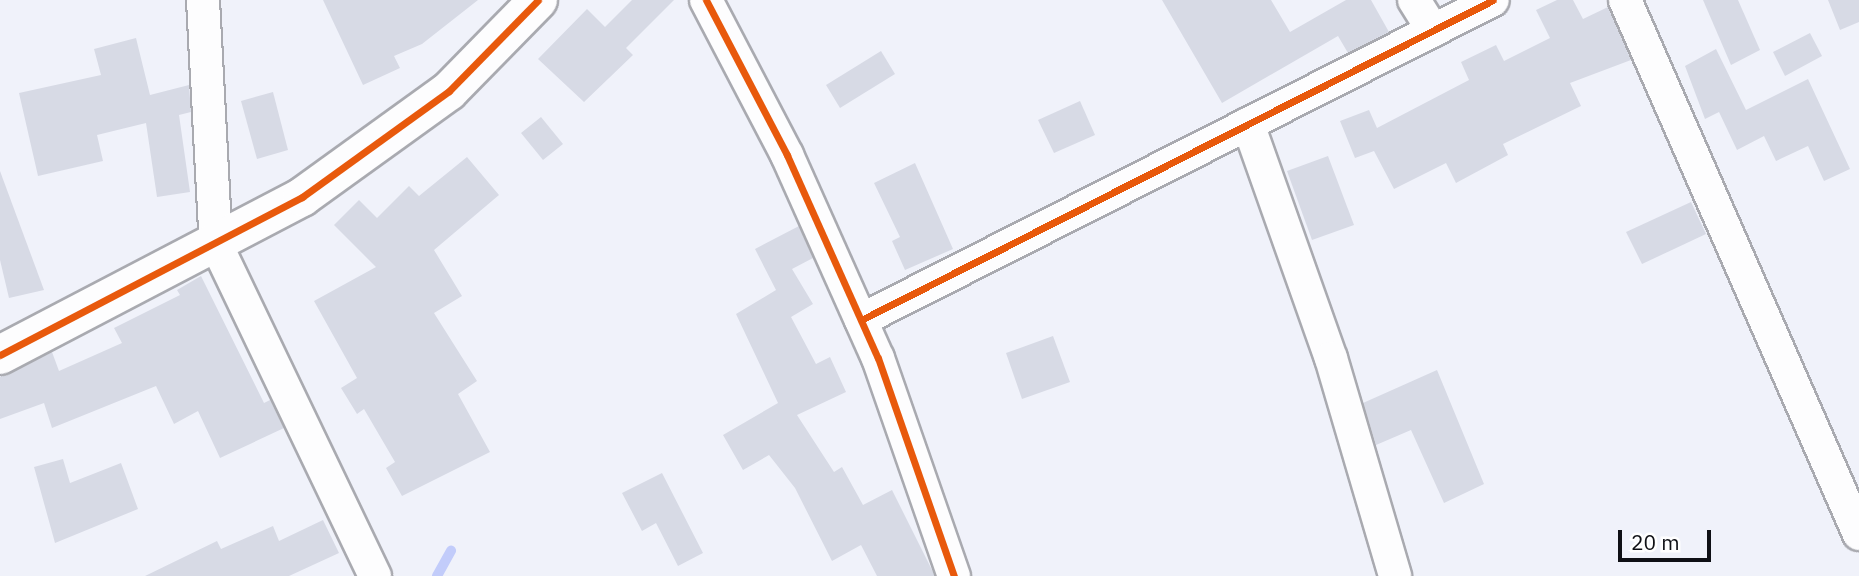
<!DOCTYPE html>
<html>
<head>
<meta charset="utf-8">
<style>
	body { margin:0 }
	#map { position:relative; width:1859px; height:576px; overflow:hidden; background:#f0f2fa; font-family:"IBM Plex Sans",sans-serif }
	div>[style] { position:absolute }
	.stream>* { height:10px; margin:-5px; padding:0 5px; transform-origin:5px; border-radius:5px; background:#c2ccfa }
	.building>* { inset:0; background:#d7dae5 }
	.roads { filter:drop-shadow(2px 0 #a9aab0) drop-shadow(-2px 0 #a9aab0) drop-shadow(0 2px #a9aab0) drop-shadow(0 -2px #a9aab0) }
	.minor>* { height:32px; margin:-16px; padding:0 16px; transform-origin:16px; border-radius:16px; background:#fdfdfe }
	.tertiary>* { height:38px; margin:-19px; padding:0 19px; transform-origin:19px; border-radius:19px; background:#fdfdfe }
	.cycleway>* { height:7px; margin:-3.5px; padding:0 3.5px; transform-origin:3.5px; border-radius:3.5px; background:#e8590c }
	span { translate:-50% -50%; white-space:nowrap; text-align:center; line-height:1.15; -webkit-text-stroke:5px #fff; paint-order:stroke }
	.scale { position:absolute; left:1618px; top:530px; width:93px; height:32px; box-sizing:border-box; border:4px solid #0f1015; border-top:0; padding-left:9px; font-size:21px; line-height:24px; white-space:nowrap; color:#0f1015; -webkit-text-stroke:5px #fff; paint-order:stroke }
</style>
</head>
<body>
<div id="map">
	<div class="stream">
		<div style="left:437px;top:576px;width:29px;rotate:-61deg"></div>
	</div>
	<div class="building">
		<div style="clip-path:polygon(323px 0,478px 0,422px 44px,394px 56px,400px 68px,363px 85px)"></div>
		<div style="clip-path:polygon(632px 0,674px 0,626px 48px,633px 55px,584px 102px,538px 59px,587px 9px,605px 27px)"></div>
		<div style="clip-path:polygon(1162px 0,1271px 0,1290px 32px,1346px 0,1371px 0,1389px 32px,1348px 53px,1338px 36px,1222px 103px)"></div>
		<div style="clip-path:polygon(1557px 0,1573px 0,1583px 19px,1608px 7px,1631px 60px,1570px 83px,1581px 106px,1503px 144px,1508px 155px,1456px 183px,1446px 163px,1394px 189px,1374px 151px,1355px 158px,1340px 121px,1369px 110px,1377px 128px,1469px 80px,1461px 62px,1496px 45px,1504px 61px,1550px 38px,1536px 10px)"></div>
		<div style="clip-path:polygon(1703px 0,1738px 0,1760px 50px,1731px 65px)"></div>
		<div style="clip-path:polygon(1828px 0,1859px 0,1859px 22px,1840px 30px)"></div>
		<div style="clip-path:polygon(1810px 33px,1822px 56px,1785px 76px,1773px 52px)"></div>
		<div style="clip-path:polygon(136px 38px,150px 95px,189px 85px,191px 112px,179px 115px,190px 192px,157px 197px,146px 123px,97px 135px,103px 161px,38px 176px,19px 93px,101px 75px,94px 49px)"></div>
		<div style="clip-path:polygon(1716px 49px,1746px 110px,1808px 79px,1850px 169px,1824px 181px,1808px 146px,1776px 161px,1764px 136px,1737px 150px,1719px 112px,1705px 119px,1685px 66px)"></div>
		<div style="clip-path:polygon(881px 51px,895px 74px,840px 108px,826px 85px)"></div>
		<div style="clip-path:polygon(273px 92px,288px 150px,257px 159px,241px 101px)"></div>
		<div style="clip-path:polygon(1080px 101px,1095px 135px,1054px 153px,1038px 120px)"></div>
		<div style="clip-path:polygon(541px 117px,563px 144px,543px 160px,521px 133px)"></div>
		<div style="clip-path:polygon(1328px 156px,1354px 225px,1312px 240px,1287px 171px)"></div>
		<div style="clip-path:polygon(467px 157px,499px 195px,434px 250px,462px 296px,434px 313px,477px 381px,458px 394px,490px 452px,402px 496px,386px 468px,395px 462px,364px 409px,357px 414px,341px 388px,357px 378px,314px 301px,376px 267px,334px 225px,359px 200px,377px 218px,409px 186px,419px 196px)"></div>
		<div style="clip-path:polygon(915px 163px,953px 249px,905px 270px,892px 241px,900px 237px,874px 183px)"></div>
		<div style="clip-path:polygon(0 171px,44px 290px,9px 298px,0 260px)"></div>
		<div style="clip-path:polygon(1691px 202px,1706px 234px,1642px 264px,1626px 232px)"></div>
		<div style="clip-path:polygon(799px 226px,813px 258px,792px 269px,813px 304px,791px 317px,816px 364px,830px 357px,846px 392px,797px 415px,834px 472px,842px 467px,863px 505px,892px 490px,935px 576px,877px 576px,861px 545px,832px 561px,795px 488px,769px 455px,743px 470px,723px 435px,778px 403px,736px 314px,776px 290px,755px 249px)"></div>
		<div style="clip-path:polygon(201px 276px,264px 403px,270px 400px,284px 428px,220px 458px,198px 411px,174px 424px,156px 386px,52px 428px,44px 403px,0 419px,0 377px,52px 352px,59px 371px,122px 343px,114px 328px,180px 295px,177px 290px)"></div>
		<div style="clip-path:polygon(1053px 336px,1070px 382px,1022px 399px,1006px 353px)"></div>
		<div style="clip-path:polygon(1437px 370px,1484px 484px,1444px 503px,1411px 430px,1376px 445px,1363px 403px)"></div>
		<div style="clip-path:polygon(63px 459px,70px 483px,121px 463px,138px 509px,55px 543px,34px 467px)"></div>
		<div style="clip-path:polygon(662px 473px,703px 553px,678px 566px,656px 523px,642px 531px,622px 493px)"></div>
		<div style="clip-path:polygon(323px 520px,339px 553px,289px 576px,145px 576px,217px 541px,221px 549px,273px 526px,279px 541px)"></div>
	</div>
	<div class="roads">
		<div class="minor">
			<div style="left:203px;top:0;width:244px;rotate:87deg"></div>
			<div style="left:216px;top:244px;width:368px;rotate:64.4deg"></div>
			<div style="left:706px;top:0;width:175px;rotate:62.4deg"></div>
			<div style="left:787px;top:155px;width:222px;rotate:65.9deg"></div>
			<div style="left:878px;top:358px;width:231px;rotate:70.8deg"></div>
			<div style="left:1414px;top:0;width:36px;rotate:58deg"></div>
			<div style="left:1625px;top:0;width:583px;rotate:66.34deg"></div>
			<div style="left:1248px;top:124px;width:248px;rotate:70.5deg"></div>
			<div style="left:1331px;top:358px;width:227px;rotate:73.6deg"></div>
			<div style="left:861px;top:320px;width:708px;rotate:-26.85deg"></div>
		</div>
		<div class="tertiary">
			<div style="left:0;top:355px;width:341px;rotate:-27.6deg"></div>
			<div style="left:302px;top:197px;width:181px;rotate:-35.8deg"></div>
			<div style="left:449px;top:91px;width:127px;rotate:-45.6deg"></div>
		</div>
	</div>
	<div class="cycleway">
		<div style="left:706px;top:0;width:175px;rotate:62.4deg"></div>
		<div style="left:787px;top:155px;width:222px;rotate:65.9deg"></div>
		<div style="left:878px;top:358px;width:231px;rotate:70.8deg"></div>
		<div style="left:861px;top:320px;width:708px;rotate:-26.85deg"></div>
		<div style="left:0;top:355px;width:341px;rotate:-27.6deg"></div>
		<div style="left:302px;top:197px;width:181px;rotate:-35.8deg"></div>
		<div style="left:449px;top:91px;width:127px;rotate:-45.6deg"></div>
	</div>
	<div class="scale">20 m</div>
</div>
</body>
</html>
